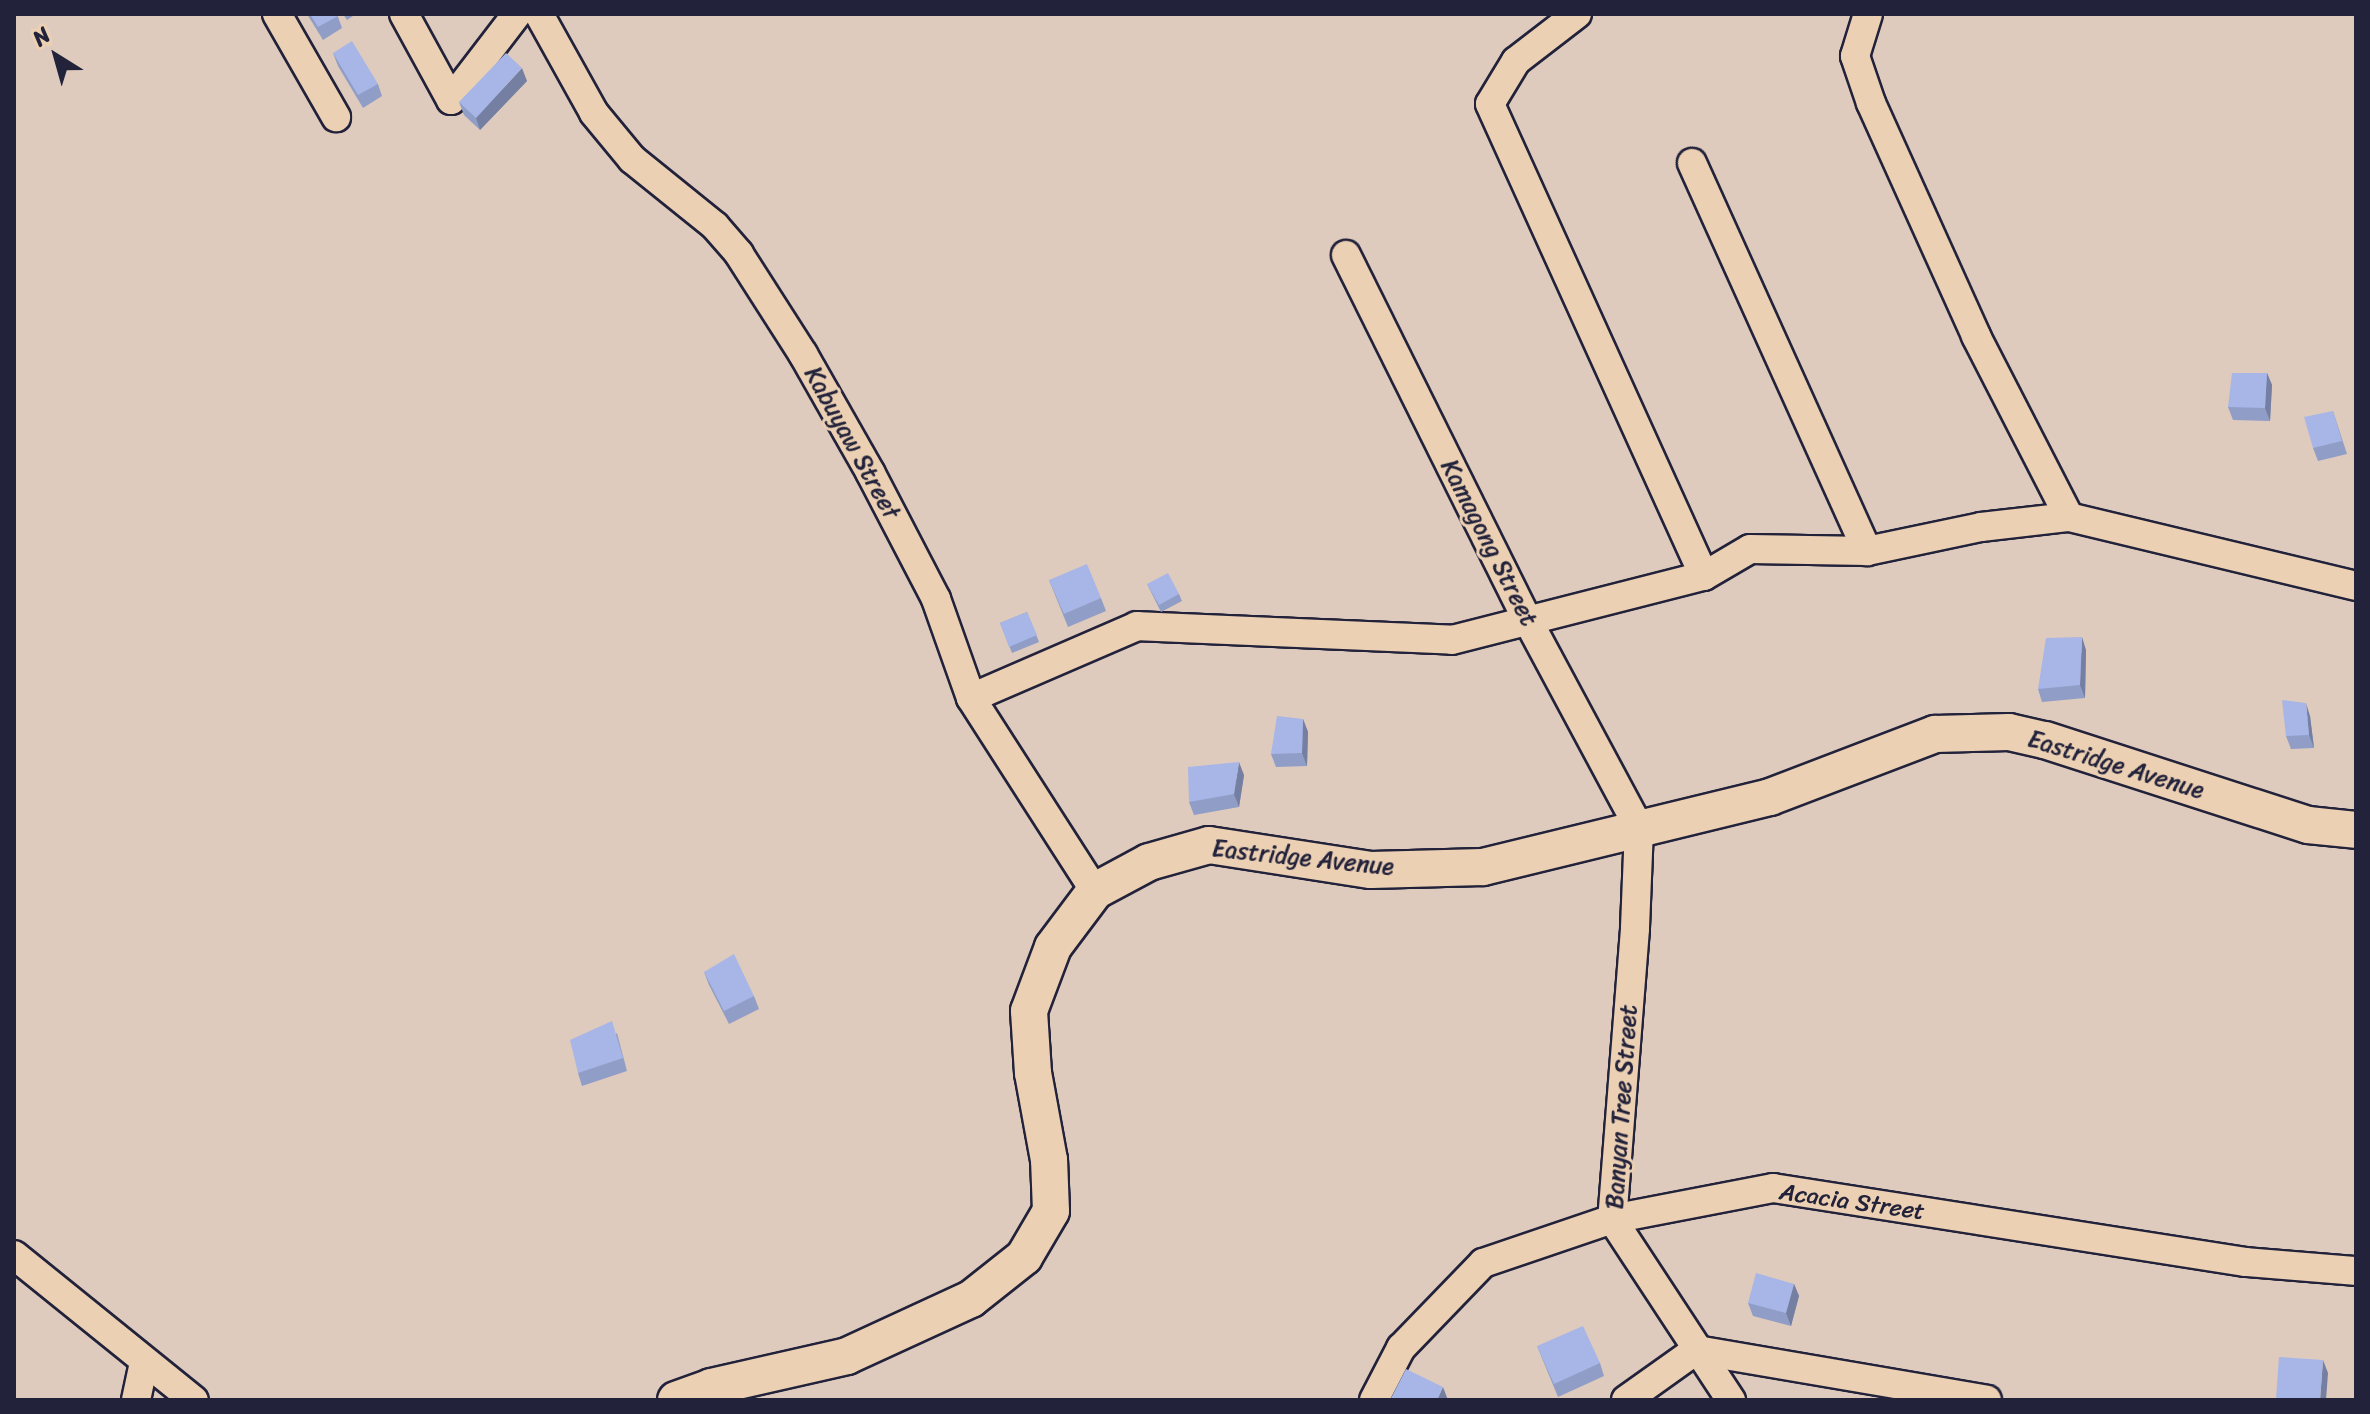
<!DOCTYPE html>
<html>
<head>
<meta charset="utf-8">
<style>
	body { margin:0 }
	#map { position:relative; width:2370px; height:1414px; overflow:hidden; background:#decbbd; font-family:Sriracha,sans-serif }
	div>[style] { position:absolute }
	.roads { filter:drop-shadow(2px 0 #22223b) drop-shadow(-2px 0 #22223b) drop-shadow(0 2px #22223b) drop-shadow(0 -2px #22223b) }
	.minor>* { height:28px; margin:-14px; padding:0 14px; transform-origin:14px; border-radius:14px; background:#ecd0b3 }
	.tertiary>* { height:36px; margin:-18px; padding:0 18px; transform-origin:18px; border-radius:18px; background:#ecd0b3 }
	.wall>* { inset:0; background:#909dc6 }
	.shaded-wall>* { inset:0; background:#757fa1 }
	.building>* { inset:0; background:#a7b6e6 }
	span { translate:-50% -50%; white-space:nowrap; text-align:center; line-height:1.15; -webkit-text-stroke:6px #ecd0b3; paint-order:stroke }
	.street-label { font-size:24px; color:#22223b }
	.frame { position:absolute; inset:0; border:16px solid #22223b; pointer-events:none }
	.north { position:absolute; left:16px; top:16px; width:80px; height:80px; -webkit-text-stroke:6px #ecd0b3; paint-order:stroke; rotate:323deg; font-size:22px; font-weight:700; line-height:32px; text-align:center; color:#22223b }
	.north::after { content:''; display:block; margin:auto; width:28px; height:36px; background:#22223b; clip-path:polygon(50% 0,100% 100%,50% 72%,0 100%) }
</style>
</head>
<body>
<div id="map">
	<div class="roads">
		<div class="minor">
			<div style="left:277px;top:14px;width:119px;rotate:60.2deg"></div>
			<div style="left:404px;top:14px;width:98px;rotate:61.3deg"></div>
			<div style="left:451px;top:100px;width:108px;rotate:-52.5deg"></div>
			<div style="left:539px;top:14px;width:113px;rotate:60.9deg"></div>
			<div style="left:594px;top:113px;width:60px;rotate:50.4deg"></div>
			<div style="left:632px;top:159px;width:107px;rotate:38.9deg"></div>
			<div style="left:715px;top:226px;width:37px;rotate:49deg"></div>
			<div style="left:739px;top:254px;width:119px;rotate:57.4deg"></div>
			<div style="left:803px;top:354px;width:136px;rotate:60.4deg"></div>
			<div style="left:870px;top:472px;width:143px;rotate:62.5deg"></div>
			<div style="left:936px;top:599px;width:105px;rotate:70.5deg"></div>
			<div style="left:971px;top:698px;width:229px;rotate:57.3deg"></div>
			<div style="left:1577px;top:14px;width:77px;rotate:142.4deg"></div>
			<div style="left:1516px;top:61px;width:50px;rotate:121.2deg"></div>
			<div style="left:1490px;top:104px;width:518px;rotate:65.61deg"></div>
			<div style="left:1868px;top:14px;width:44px;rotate:107.2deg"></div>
			<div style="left:1855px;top:56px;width:50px;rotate:71.2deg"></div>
			<div style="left:1871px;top:103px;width:256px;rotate:65.7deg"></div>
			<div style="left:1976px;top:336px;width:203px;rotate:62.8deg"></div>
			<div style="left:1692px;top:163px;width:426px;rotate:65.7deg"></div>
			<div style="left:1346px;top:255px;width:407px;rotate:63.6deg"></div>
			<div style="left:1527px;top:619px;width:237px;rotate:61.8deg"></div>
			<div style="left:1639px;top:828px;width:101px;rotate:92.3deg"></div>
			<div style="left:1635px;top:929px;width:291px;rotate:94.5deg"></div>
			<div style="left:1612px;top:1219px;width:217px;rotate:56.7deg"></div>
			<div style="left:971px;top:698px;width:181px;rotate:-23.4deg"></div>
			<div style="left:1137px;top:626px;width:315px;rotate:2.5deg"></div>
			<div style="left:1452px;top:640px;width:260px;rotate:-14.3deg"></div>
			<div style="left:1704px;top:576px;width:53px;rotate:-30.4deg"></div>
			<div style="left:1750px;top:549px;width:117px;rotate:1deg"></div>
			<div style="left:1867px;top:551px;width:116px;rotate:-11.9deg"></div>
			<div style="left:1981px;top:527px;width:89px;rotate:-6.5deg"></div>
			<div style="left:2069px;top:517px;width:295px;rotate:13.5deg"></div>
			<div style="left:14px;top:1255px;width:231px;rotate:38.9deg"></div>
			<div style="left:136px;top:1400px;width:39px;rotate:-78deg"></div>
			<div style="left:1374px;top:1400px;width:59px;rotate:-62.6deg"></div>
			<div style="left:1401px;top:1348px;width:118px;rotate:-46deg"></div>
			<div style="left:1483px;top:1263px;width:136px;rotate:-18.8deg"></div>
			<div style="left:1612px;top:1219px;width:164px;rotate:-10.9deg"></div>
			<div style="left:1773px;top:1188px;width:479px;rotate:8.9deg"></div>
			<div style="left:2246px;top:1262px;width:110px;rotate:4.7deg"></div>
			<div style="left:1626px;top:1400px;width:86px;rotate:-35.5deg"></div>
			<div style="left:1696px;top:1350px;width:295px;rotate:9.7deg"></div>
		</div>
		<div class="tertiary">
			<div style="left:676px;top:1400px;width:37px;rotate:-20deg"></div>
			<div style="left:711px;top:1387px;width:139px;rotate:-12.8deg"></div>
			<div style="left:847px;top:1356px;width:136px;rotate:-24.7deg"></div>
			<div style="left:971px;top:1299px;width:68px;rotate:-38.4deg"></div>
			<div style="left:1024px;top:1257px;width:53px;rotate:-59.6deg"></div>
			<div style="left:1051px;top:1211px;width:51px;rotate:-92.2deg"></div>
			<div style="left:1049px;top:1160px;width:88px;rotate:-100.4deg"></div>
			<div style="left:1033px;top:1073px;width:62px;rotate:-93.7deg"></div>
			<div style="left:1029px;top:1011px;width:68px;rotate:-69.4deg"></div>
			<div style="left:1053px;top:947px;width:70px;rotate:-53.1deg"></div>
			<div style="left:1095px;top:891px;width:61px;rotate:-28.2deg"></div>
			<div style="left:1149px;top:862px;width:62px;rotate:-15.8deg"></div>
			<div style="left:1209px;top:845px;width:164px;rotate:8.8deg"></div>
			<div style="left:1371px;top:870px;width:112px;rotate:-1.5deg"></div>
			<div style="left:1483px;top:867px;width:295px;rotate:-13.7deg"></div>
			<div style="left:1770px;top:797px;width:177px;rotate:-20.9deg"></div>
			<div style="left:1935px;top:734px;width:74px;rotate:-1.5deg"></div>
			<div style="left:2009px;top:732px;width:37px;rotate:13deg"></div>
			<div style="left:2045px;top:740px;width:276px;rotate:17.9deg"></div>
			<div style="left:2308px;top:825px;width:48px;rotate:5.9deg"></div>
		</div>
	</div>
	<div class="wall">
		<div style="clip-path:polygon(307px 14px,337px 14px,342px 28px,323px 40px)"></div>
		<div style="clip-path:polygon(343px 14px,356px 14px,347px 20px)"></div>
		<div style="clip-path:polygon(333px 53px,378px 84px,382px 96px,363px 108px,338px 66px)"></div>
		<div style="clip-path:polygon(527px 81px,480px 130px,464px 115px,459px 102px)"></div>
		<div style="clip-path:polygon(2267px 373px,2272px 385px,2270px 421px,2233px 420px,2228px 407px)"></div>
		<div style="clip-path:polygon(2333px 411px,2347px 454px,2318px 461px,2313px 448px)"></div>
		<div style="clip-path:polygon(1049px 580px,1101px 598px,1106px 611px,1068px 627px)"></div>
		<div style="clip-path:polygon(1147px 584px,1179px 594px,1182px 601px,1161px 612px)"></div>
		<div style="clip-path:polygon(1027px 612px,1039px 642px,1012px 653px,1000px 623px)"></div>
		<div style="clip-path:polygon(2086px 650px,2085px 698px,2042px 702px,2038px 689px)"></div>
		<div style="clip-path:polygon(2310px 716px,2314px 748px,2291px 749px,2286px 736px)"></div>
		<div style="clip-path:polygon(1303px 719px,1308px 732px,1307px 766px,1276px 767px,1271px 754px)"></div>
		<div style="clip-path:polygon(1244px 775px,1239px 807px,1194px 815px,1189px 802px)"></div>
		<div style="clip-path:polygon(704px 972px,754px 996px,759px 1009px,729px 1024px,709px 985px)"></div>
		<div style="clip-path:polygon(617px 1033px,627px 1071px,582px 1086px,578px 1073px)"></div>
		<div style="clip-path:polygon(1794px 1284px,1799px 1296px,1791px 1326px,1753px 1316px,1748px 1303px)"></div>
		<div style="clip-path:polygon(1537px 1346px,1600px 1363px,1604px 1376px,1558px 1397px)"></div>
	</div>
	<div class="shaded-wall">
		<div style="clip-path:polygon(522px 68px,527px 81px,480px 130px,476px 118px)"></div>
		<div style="clip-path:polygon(2267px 373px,2272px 385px,2270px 421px,2265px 408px)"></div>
		<div style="clip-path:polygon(2082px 637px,2086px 650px,2085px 698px,2080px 685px)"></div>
		<div style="clip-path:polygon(2306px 703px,2310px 716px,2314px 748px,2309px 735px)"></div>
		<div style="clip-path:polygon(1303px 719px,1308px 732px,1307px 766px,1302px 753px)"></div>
		<div style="clip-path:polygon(1239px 762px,1244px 775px,1239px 807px,1234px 794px)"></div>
		<div style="clip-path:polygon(1794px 1284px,1799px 1296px,1791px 1326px,1786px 1313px)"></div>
		<div style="clip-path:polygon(2323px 1360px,2328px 1373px,2326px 1400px,2320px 1400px)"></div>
		<div style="clip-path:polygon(1443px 1387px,1448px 1400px,1437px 1400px)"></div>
	</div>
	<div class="building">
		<div style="clip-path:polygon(310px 14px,337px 14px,338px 16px,318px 27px)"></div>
		<div style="clip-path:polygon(352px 41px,378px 84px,358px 95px,333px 53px)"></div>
		<div style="clip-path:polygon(506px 53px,522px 68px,476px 118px,459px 102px)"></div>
		<div style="clip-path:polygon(2232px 373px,2267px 373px,2265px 408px,2228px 407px)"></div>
		<div style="clip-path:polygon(2333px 411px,2342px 441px,2313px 448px,2304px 417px)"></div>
		<div style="clip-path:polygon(1087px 564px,1101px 598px,1064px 614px,1049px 580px)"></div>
		<div style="clip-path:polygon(1168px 573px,1179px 594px,1159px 605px,1147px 584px)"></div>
		<div style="clip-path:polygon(1027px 612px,1037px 635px,1009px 647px,1000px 623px)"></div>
		<div style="clip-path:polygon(2082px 637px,2080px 685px,2038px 689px,2046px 638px)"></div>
		<div style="clip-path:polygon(2282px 700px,2306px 703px,2309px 735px,2286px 736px)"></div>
		<div style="clip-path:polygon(1277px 716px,1303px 719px,1302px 753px,1271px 754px)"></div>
		<div style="clip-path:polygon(1239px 762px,1234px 794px,1189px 802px,1188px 767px)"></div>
		<div style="clip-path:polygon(734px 954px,754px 996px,724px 1011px,704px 972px)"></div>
		<div style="clip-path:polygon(612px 1021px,623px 1058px,578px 1073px,570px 1040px)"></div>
		<div style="clip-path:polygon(1756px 1273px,1794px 1284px,1786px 1313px,1748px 1303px)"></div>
		<div style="clip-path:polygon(1583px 1326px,1600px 1363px,1554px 1384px,1537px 1346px)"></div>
		<div style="clip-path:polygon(2279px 1357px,2323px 1360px,2320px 1400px,2276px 1399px)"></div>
		<div style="clip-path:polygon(1406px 1369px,1443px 1387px,1437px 1400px,1390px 1400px)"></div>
	</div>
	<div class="street-label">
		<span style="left:852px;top:443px;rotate:61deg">Kabuyaw Street</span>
		<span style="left:1489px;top:543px;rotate:63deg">Kamagong Street</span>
		<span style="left:2116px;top:765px;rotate:17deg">Eastridge Avenue</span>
		<span style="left:1303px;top:858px;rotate:6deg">Eastridge Avenue</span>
		<span style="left:1622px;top:1107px;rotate:-86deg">Banyan Tree Street</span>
		<span style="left:1852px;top:1202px;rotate:8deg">Acacia Street</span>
	</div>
	<div class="frame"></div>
	<div class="north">N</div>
</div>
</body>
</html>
